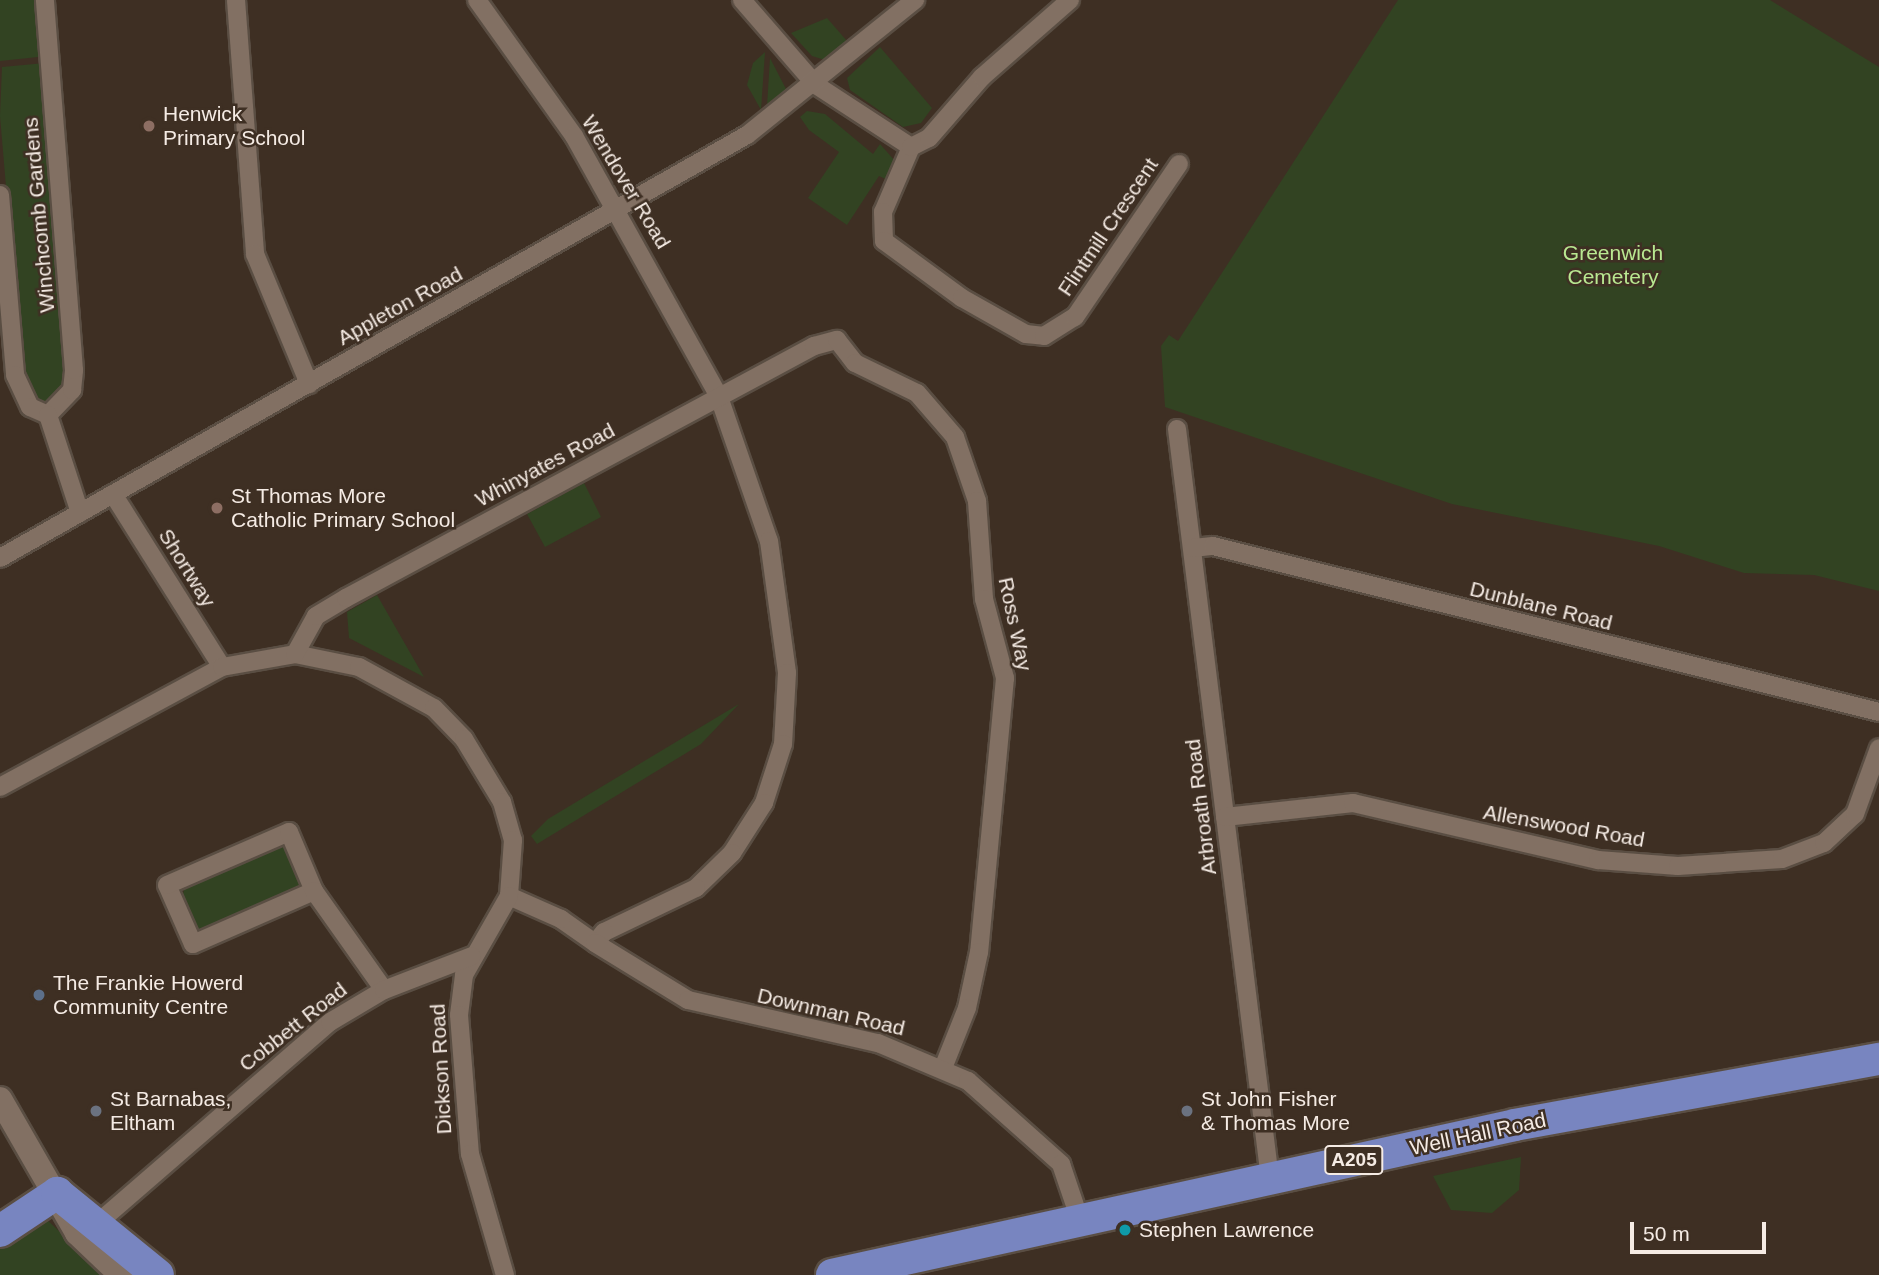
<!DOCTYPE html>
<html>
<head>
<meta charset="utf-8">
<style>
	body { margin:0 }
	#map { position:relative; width:1879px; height:1275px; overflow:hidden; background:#3e2f23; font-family:Helvetica,sans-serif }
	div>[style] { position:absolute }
	.green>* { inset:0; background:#324322 }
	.roads { filter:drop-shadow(2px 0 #5a4e43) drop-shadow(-2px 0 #5a4e43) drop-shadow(0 2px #5a4e43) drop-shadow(0 -2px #5a4e43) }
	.street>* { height:18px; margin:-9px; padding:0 9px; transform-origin:9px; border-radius:9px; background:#827063 }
	.secondary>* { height:24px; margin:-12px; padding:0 12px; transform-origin:12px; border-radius:12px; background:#827063 }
	.highway>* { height:32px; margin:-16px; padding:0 16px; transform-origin:16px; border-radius:16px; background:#7885c0 }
	.dots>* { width:19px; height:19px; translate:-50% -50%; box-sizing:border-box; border:4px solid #3e2f23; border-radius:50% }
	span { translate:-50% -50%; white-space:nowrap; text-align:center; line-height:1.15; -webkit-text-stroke:5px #3e2f23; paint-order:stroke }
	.shield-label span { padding:2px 5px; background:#3e2f23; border:2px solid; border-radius:5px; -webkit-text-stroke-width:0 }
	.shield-label { font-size:19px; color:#f5ebe4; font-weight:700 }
	.poi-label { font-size:21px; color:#f5ebe4 }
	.left { translate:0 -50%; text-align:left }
	.street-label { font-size:21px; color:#f5ebe4 }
	.park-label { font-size:21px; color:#b9e891 }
	.scale { position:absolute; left:1630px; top:1222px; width:136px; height:32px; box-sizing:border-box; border:4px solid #f5ebe4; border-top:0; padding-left:9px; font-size:21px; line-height:24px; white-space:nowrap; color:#f5ebe4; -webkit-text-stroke:5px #3e2f23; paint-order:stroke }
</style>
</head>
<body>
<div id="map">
	<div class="green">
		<div style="clip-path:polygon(0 0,39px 0,38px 57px,0 61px)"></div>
		<div style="clip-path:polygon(1398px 0,1770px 0,1879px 67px,1879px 591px,1814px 575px,1744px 573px,1659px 546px,1452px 504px,1165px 407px,1161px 346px,1169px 335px,1178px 341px)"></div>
		<div style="clip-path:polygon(827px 18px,847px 41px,825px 60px,812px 56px,791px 33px)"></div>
		<div style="clip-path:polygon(880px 47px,932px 108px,921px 123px,903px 127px,850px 90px,847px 78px)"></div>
		<div style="clip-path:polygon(765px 52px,761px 110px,747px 85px,753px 63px)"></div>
		<div style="clip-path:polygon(770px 58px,786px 89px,767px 106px)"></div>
		<div style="clip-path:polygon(45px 63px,68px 366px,65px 386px,47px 403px,31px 396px,22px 375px,0 116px,2px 67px)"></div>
		<div style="clip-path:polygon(807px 111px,825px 114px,873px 154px,880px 144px,895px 161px,890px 181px,879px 176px,847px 225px,808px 198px,839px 152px,809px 130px,800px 117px)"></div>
		<div style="clip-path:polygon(584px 483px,601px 517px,545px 547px,527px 514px)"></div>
		<div style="clip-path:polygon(377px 595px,424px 677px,349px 638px,347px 612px)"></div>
		<div style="clip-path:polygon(739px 704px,701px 744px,537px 844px,531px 836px,548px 819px)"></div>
		<div style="clip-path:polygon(280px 844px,288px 847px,304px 884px,300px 890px,202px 932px,194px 928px,181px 902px,185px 886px)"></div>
		<div style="clip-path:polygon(1521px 1157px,1519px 1190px,1492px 1213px,1451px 1210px,1433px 1176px)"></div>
		<div style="clip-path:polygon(45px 1218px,106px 1275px,0 1275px,0 1244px)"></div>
	</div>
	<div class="roads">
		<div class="street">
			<div style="left:236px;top:0;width:255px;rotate:85.7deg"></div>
			<div style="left:255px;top:254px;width:141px;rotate:67.4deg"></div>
			<div style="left:477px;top:0;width:167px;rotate:54.5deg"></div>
			<div style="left:574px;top:136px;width:299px;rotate:60.9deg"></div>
			<div style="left:719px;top:397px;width:152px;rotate:70.9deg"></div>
			<div style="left:769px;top:541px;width:133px;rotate:82.2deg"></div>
			<div style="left:787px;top:673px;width:71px;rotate:93.2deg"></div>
			<div style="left:783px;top:744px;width:62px;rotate:107.9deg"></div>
			<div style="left:764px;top:803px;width:59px;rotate:122.6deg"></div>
			<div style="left:732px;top:853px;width:50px;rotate:135.8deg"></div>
			<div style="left:696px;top:888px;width:102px;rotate:154.4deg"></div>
			<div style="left:604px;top:932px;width:14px;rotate:129deg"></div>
			<div style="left:595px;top:943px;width:42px;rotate:-144.8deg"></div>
			<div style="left:561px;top:919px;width:57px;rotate:-156.1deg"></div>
			<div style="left:742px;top:0;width:113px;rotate:49deg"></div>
			<div style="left:816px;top:85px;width:113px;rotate:33.1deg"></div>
			<div style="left:911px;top:147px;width:71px;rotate:113.3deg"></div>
			<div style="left:883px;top:212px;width:29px;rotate:88deg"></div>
			<div style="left:884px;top:241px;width:97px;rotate:36.2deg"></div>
			<div style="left:962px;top:298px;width:73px;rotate:29.4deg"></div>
			<div style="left:1026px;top:334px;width:18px;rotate:6deg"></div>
			<div style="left:1044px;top:336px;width:36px;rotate:-32deg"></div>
			<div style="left:1075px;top:317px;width:185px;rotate:-55.8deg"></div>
			<div style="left:911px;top:147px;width:20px;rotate:-27deg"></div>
			<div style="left:929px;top:138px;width:81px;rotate:-49deg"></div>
			<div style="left:982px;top:77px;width:117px;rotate:-41.2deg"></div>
			<div style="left:0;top:195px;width:181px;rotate:85.2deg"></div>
			<div style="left:15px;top:375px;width:35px;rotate:65deg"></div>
			<div style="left:30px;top:407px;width:20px;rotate:24deg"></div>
			<div style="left:48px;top:415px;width:35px;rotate:-46deg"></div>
			<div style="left:72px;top:390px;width:20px;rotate:-84deg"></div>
			<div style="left:74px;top:370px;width:371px;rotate:-94.5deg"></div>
			<div style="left:48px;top:415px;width:103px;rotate:71.9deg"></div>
			<div style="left:1177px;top:429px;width:756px;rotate:82.93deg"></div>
			<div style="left:113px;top:494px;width:204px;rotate:57.8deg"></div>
			<div style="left:1193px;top:548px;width:20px;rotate:-6deg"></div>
			<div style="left:1213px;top:546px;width:686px;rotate:14deg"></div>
			<div style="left:0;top:558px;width:858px;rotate:-29.52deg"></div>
			<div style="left:747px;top:135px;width:216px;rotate:-38.8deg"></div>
			<div style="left:295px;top:654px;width:65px;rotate:11.5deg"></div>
			<div style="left:359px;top:667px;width:85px;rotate:28.7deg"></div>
			<div style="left:434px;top:708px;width:43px;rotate:45.9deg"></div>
			<div style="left:464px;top:739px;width:74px;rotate:58.9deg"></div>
			<div style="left:502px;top:802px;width:40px;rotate:74deg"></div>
			<div style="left:513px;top:840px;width:56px;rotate:94.1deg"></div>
			<div style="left:509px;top:896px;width:91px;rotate:119.7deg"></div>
			<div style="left:464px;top:975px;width:40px;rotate:97.1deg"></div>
			<div style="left:459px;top:1015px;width:139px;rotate:85.5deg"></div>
			<div style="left:470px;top:1154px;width:126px;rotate:73.9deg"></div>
			<div style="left:0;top:787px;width:252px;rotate:-28.4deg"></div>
			<div style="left:222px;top:667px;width:74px;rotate:-10.1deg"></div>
			<div style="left:295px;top:654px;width:43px;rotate:-61.1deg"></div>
			<div style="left:316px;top:616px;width:35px;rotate:-31deg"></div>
			<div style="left:346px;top:598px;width:532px;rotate:-28.3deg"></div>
			<div style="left:814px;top:346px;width:24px;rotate:-15deg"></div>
			<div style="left:837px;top:340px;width:29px;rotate:52deg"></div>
			<div style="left:855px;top:363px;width:69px;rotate:25.8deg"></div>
			<div style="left:917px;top:393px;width:58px;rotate:49.2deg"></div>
			<div style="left:955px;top:437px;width:68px;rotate:71deg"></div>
			<div style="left:977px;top:501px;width:98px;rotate:85.9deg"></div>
			<div style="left:984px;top:599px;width:82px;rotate:75.1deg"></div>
			<div style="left:1005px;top:678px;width:275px;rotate:95.4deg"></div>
			<div style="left:979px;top:952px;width:57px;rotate:102.1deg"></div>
			<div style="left:967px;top:1008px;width:65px;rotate:111.8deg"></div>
			<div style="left:1225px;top:817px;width:129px;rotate:-6.2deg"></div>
			<div style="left:1353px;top:803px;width:252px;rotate:13.1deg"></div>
			<div style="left:1598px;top:860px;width:80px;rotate:4.3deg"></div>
			<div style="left:1678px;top:866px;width:104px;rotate:-3.9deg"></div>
			<div style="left:1782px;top:859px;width:45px;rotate:-20.9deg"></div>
			<div style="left:1824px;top:843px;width:42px;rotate:-43.1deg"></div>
			<div style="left:1855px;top:814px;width:70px;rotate:-70deg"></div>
			<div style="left:314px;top:891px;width:132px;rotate:156.3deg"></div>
			<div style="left:193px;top:944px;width:64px;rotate:-113.8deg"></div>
			<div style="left:167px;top:885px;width:133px;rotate:-23.5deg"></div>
			<div style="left:289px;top:832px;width:64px;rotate:67deg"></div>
			<div style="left:314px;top:891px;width:121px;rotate:54.7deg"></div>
			<div style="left:595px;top:943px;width:109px;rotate:31.5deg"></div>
			<div style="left:688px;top:1000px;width:195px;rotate:12.8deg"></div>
			<div style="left:878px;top:1043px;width:98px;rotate:22.9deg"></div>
			<div style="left:968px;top:1081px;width:125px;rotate:41.7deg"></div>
			<div style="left:1061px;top:1164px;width:59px;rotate:71.3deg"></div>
			<div style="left:99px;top:1222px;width:306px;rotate:-40.9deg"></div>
			<div style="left:330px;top:1022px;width:63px;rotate:-30.7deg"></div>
			<div style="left:384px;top:990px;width:94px;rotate:-21.1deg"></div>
		</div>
		<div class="secondary">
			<div style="left:0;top:1099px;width:155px;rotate:60.1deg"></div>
			<div style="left:77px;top:1233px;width:61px;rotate:43.7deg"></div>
		</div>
		<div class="highway">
			<div style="left:0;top:1231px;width:69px;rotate:-33.7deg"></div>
			<div style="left:57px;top:1193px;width:130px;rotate:39.1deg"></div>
			<div style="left:832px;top:1275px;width:699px;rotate:-12.39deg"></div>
			<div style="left:1515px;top:1125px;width:370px;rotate:-10.3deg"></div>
		</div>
	</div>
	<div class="dots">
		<div style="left:149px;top:126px;background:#8d6e63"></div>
		<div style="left:217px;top:508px;background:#8d6e63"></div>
		<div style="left:39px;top:995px;background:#5c6f8a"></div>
		<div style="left:96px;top:1111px;background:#6b7280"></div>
		<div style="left:1187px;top:1111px;background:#6b7280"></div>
		<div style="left:1125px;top:1230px;background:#0f9aa8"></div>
	</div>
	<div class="shield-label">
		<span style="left:1354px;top:1160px">A205</span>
	</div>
	<div class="poi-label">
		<span class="left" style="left:163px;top:126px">Henwick<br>Primary School</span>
		<span class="left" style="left:231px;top:508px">St Thomas More<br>Catholic Primary School</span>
		<span class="left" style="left:53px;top:995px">The Frankie Howerd<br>Community Centre</span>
		<span class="left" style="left:110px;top:1111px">St Barnabas,<br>Eltham</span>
		<span class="left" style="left:1201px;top:1111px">St John Fisher<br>&amp; Thomas More</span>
		<span class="left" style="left:1139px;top:1230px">Stephen Lawrence</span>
	</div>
	<div class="street-label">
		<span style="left:626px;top:182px;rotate:59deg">Wendover Road</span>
		<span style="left:39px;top:215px;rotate:-95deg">Winchcomb Gardens</span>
		<span style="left:1108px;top:227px;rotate:-56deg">Flintmill Crescent</span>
		<span style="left:400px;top:306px;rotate:-29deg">Appleton Road</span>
		<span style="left:545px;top:465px;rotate:-28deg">Whinyates Road</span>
		<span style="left:187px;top:568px;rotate:58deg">Shortway</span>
		<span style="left:1541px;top:606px;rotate:14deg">Dunblane Road</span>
		<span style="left:1015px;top:624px;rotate:78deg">Ross Way</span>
		<span style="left:1201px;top:807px;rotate:-97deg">Arbroath Road</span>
		<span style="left:1564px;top:826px;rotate:10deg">Allenswood Road</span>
		<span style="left:831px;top:1012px;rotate:13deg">Downman Road</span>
		<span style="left:293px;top:1027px;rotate:-38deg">Cobbett Road</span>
		<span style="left:441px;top:1069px;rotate:-93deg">Dickson Road</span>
		<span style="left:1478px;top:1134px;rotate:-12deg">Well Hall Road</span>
	</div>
	<div class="park-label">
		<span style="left:1613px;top:265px">Greenwich<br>Cemetery</span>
	</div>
	<div class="scale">50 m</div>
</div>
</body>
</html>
